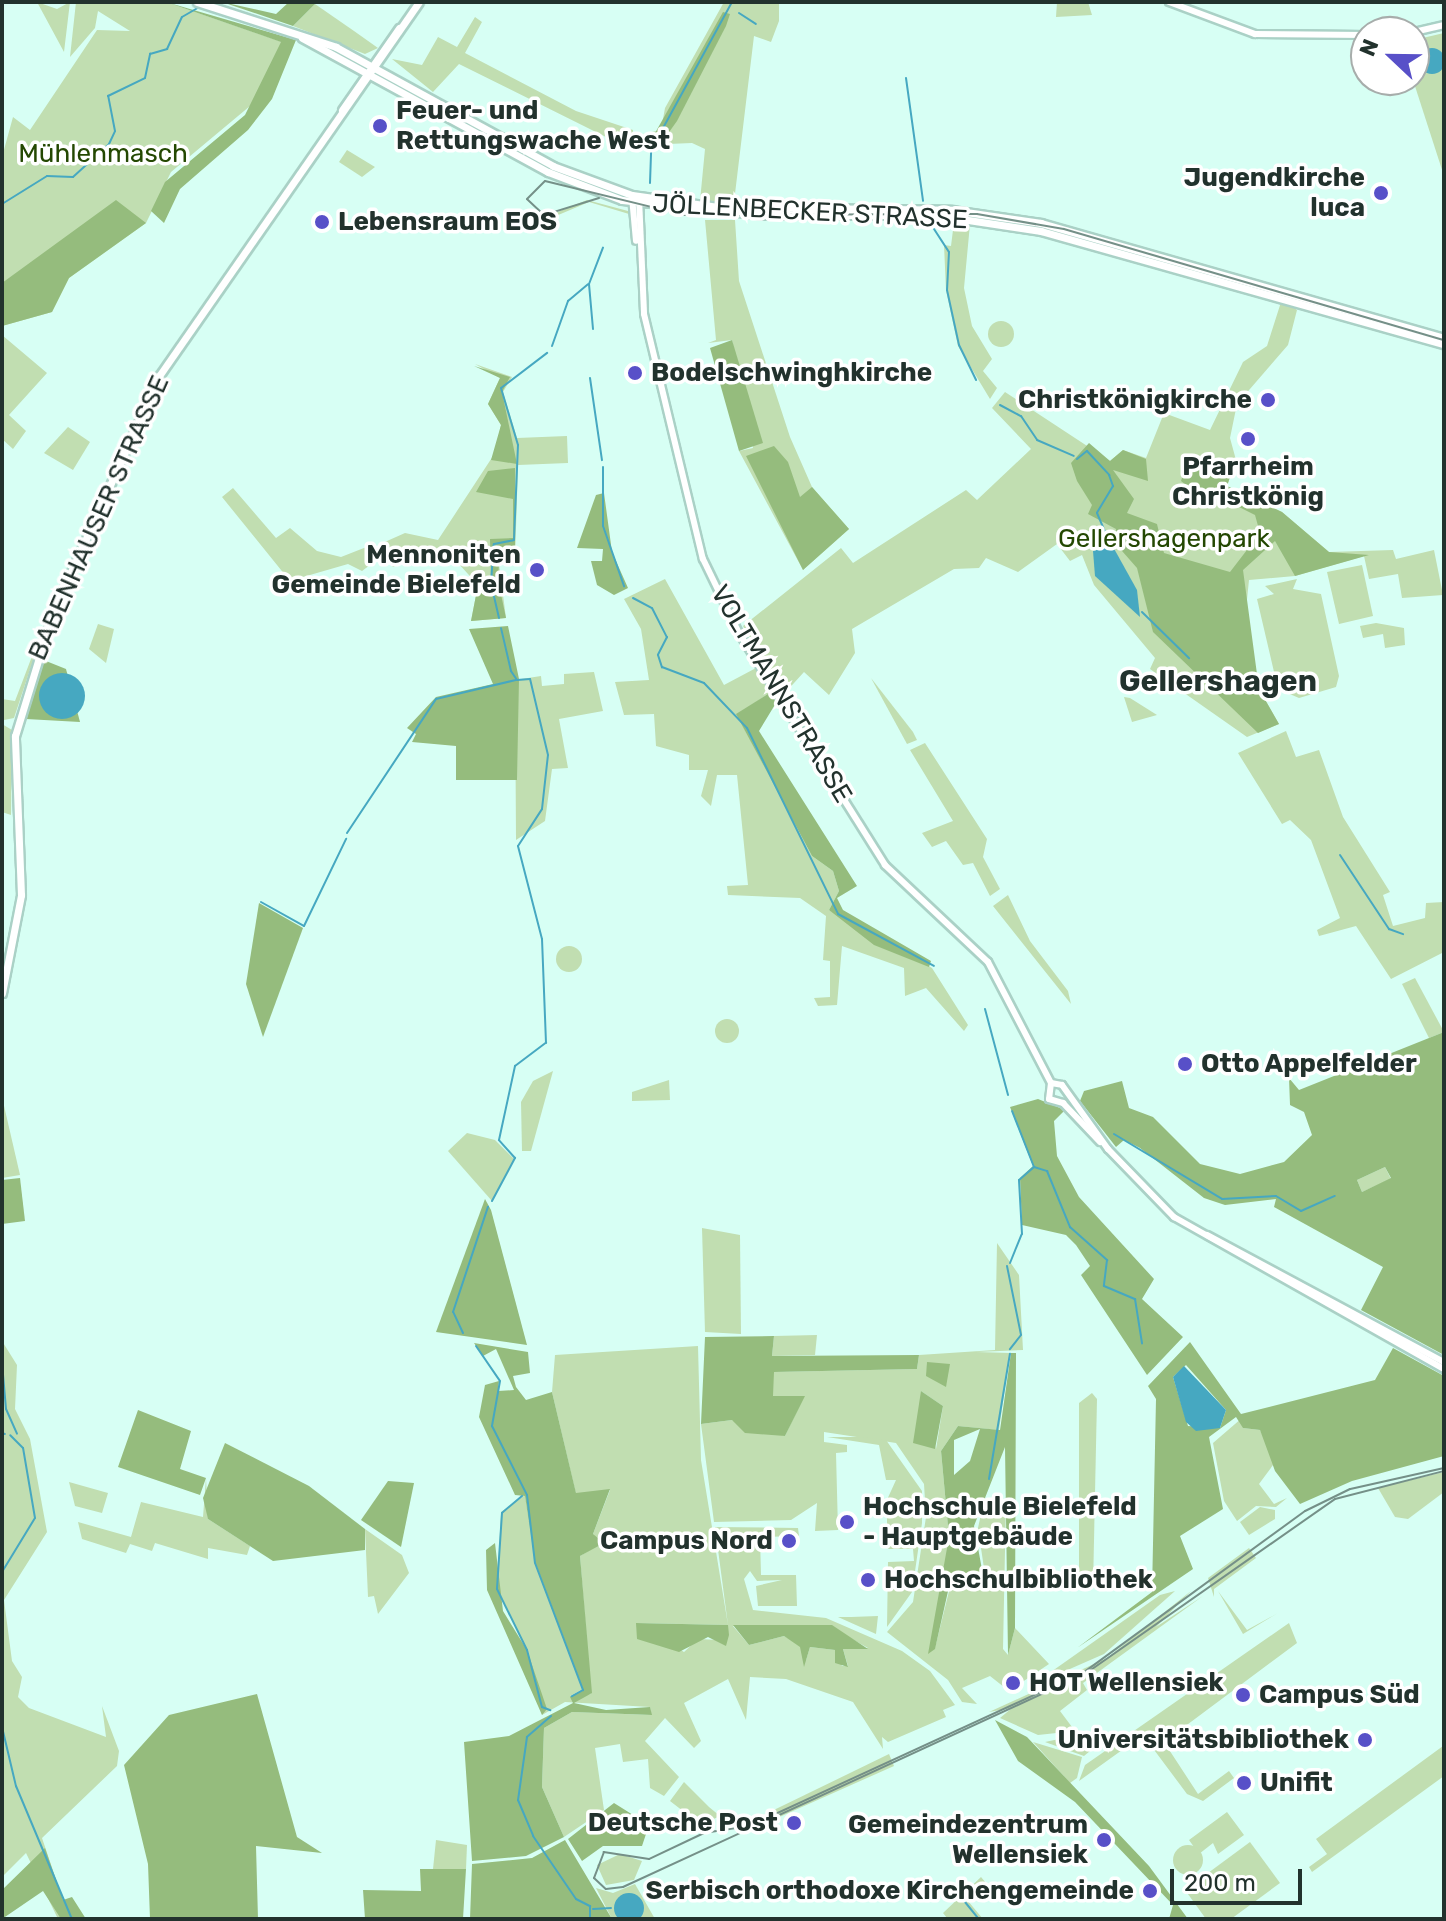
<!DOCTYPE html>
<html>
<head>
<meta charset="utf-8">
<style>
	body { margin:0 }
	#map { position:relative; width:1446px; height:1921px; overflow:hidden; background:#d7fff4; font-family:Rubik,sans-serif }
	div>[style] { position:absolute }
	.green>* { inset:0; background:#c1deb1 }
	.round { border-radius:50% }
	.forest>* { inset:0; background:#95bc7d }
	.water>* { inset:0; background:#46a8c1 }
	.stream>* { height:2px; margin:-1px; padding:0 1px; transform-origin:1px; border-radius:1px; background:#46a8c1 }
	.roads { filter:drop-shadow(2px 0 #aad1c6) drop-shadow(-2px 0 #aad1c6) drop-shadow(0 2px #aad1c6) drop-shadow(0 -2px #aad1c6) }
	.tertiary>* { height:6px; margin:-3px; padding:0 3px; transform-origin:3px; border-radius:3px; background:#fff }
	.secondary>* { height:7px; margin:-3.5px; padding:0 3.5px; transform-origin:3.5px; border-radius:3.5px; background:#fff }
	.tram>* { height:2px; margin:-1px; padding:0 1px; transform-origin:1px; border-radius:1px; background:#759088 }
	.dots>* { width:22px; height:22px; translate:-50% -50%; box-sizing:border-box; border:4px solid #fff; border-radius:50% }
	span { translate:-50% -50%; white-space:nowrap; text-align:center; line-height:1.15; -webkit-text-stroke:7px #fff; paint-order:stroke }
	.poi-label { font-size:26px; color:#22322d; font-weight:700 }
	.left { translate:0 -50%; text-align:left }
	.right { translate:-100% -50%; text-align:right }
	.park-label { font-size:26px; color:#244802 }
	.street-label { font-size:26px; color:#22322d }
	.quarter-label { font-size:30px; color:#22322d; font-weight:700 }
	.frame { position:absolute; inset:0; border:4px solid #22322d; pointer-events:none }
	.north { position:absolute; left:1350px; top:16px; width:80px; height:80px; box-sizing:border-box; background:#fff; border:2px solid #a7adab; border-radius:50%; rotate:292deg; font-size:22px; font-weight:700; line-height:32px; text-align:center; color:#22322d }
	.north::after { content:''; display:block; margin:auto; width:28px; height:36px; background:#5850c8; clip-path:polygon(50% 0,100% 100%,50% 72%,0 100%) }
	.scale { position:absolute; left:1170px; top:1869px; width:132px; height:36px; box-sizing:border-box; border:4px solid #22322d; border-top:0; padding-left:10px; font-size:24px; line-height:28px; white-space:nowrap; color:#22322d; -webkit-text-stroke:6px #fff; paint-order:stroke }
</style>
</head>
<body>
<div id="map">
	<div class="green">
		<div style="clip-path:polygon(37px 2px,57px 9px,70px 2px,64px 52px)"></div>
		<div style="clip-path:polygon(76px 2px,166px 2px,282px 42px,256px 101px,171px 172px,146px 223px,69px 278px,52px 312px,2px 326px,2px 157px,13px 117px,30px 130px,97px 30px,130px 31px,98px 11px,95px 28px,70px 57px)"></div>
		<div style="clip-path:polygon(724px 2px,779px 2px,779px 21px,771px 42px,754px 36px,734px 202px,700px 201px,705px 149px,692px 143px,644px 145px,643px 134px,661px 130px,665px 108px)"></div>
		<div style="clip-path:polygon(1057px 2px,1088px 2px,1092px 15px,1056px 17px)"></div>
		<div style="clip-path:polygon(315px 4px,354px 31px,378px 48px,365px 54px,293px 26px)"></div>
		<div style="clip-path:polygon(475px 17px,482px 22px,465px 53px,576px 111px,633px 130px,632px 150px,459px 64px,433px 92px,392px 59px,422px 65px,438px 37px,457px 47px)"></div>
		<div style="clip-path:polygon(1444px 33px,1444px 176px,1413px 80px,1414px 40px)"></div>
		<div style="clip-path:polygon(347px 150px,375px 167px,362px 177px,339px 162px)"></div>
		<div style="clip-path:polygon(587px 200px,628px 211px,629px 214px,589px 202px,518px 232px,509px 224px,514px 213px,542px 216px,516px 229px)"></div>
		<div style="clip-path:polygon(705px 220px,735px 220px,739px 281px,790px 437px,812px 487px,849px 529px,803px 570px,739px 451px,753px 448px,732px 340px,708px 343px,716px 340px)"></div>
		<div style="clip-path:polygon(954px 222px,970px 224px,964px 288px,972px 326px,992px 359px,983px 371px,997px 388px,990px 399px,958px 346px,946px 290px,944px 245px,951px 246px)"></div>
		<div style="clip-path:polygon(1282px 299px,1297px 310px,1288px 345px,1237px 404px,1230px 438px,1236px 460px,1227px 486px,1282px 512px,1329px 552px,1393px 550px,1396px 559px,1434px 550px,1443px 595px,1402px 598px,1398px 574px,1369px 579px,1364px 556px,1295px 576px,1249px 580px,1245px 619px,1259px 689px,1279px 724px,1247px 737px,1150px 669px,1155px 658px,1094px 585px,1082px 555px,1070px 561px,1057px 544px,1018px 572px,986px 558px,979px 568px,954px 569px,852px 629px,855px 653px,829px 695px,804px 672px,784px 694px,743px 626px,841px 548px,853px 563px,966px 490px,977px 500px,1031px 449px,992px 408px,1005px 392px,1110px 461px,1123px 450px,1146px 458px,1164px 413px,1210px 430px,1243px 362px,1267px 346px)"></div>
		<div class="round" style="left:988px;top:321px;width:26px;height:26px"></div>
		<div style="clip-path:polygon(2px 335px,47px 373px,9px 415px,26px 431px,13px 449px,2px 439px)"></div>
		<div style="clip-path:polygon(475px 364px,512px 377px,503px 392px,517px 438px,567px 436px,568px 463px,518px 465px,515px 560px,499px 564px,506px 618px,471px 621px,478px 585px,448px 552px,434px 548px,393px 567px,378px 545px,405px 533px,438px 540px,495px 453px,501px 425px,488px 404px,500px 378px)"></div>
		<div style="clip-path:polygon(68px 427px,90px 442px,73px 470px,44px 453px)"></div>
		<div style="clip-path:polygon(233px 488px,276px 538px,290px 528px,317px 551px,341px 557px,369px 546px,378px 559px,362px 571px,348px 564px,303px 577px,298px 591px,222px 497px)"></div>
		<div style="clip-path:polygon(1362px 565px,1373px 616px,1339px 624px,1327px 572px)"></div>
		<div style="clip-path:polygon(665px 579px,724px 685px,756px 668px,771px 692px,737px 715px,812px 856px,833px 871px,839px 891px,829px 910px,932px 968px,968px 1025px,964px 1031px,926px 988px,905px 996px,904px 968px,842px 946px,837px 1005px,818px 1006px,814px 998px,830px 997px,830px 961px,823px 960px,826px 916px,800px 898px,728px 895px,727px 886px,748px 885px,737px 775px,717px 775px,711px 806px,701px 796px,708px 770px,689px 770px,689px 755px,656px 746px,654px 714px,624px 715px,615px 682px,649px 680px,641px 629px,624px 599px)"></div>
		<div style="clip-path:polygon(1297px 579px,1293px 589px,1321px 594px,1339px 676px,1336px 687px,1299px 698px,1278px 689px,1257px 599px,1274px 594px,1265px 586px)"></div>
		<div style="clip-path:polygon(50px 609px,14px 718px,4px 720px,2px 699px,15px 701px)"></div>
		<div style="clip-path:polygon(1376px 623px,1404px 628px,1405px 645px,1385px 648px,1383px 634px,1363px 638px,1360px 626px)"></div>
		<div style="clip-path:polygon(98px 624px,114px 629px,106px 663px,89px 649px)"></div>
		<div style="clip-path:polygon(594px 672px,603px 711px,559px 719px,568px 768px,552px 769px,545px 821px,516px 840px,515px 680px,541px 676px,542px 686px,564px 684px,564px 674px)"></div>
		<div style="clip-path:polygon(871px 678px,913px 732px,917px 740px,907px 744px)"></div>
		<div style="clip-path:polygon(1124px 697px,1130px 698px,1157px 715px,1132px 722px)"></div>
		<div style="clip-path:polygon(2px 724px,12px 730px,11px 815px,2px 812px)"></div>
		<div style="clip-path:polygon(1286px 731px,1296px 757px,1319px 750px,1343px 817px,1390px 892px,1383px 895px,1393px 926px,1425px 918px,1426px 903px,1444px 902px,1444px 952px,1391px 979px,1356px 926px,1319px 936px,1317px 930px,1340px 918px,1311px 840px,1290px 820px,1282px 824px,1238px 753px)"></div>
		<div style="clip-path:polygon(925px 743px,987px 839px,983px 857px,1000px 889px,990px 896px,973px 863px,963px 865px,946px 841px,932px 847px,922px 833px,953px 821px,910px 750px)"></div>
		<div style="clip-path:polygon(1008px 895px,1030px 941px,1068px 991px,1071px 1004px,993px 906px)"></div>
		<div class="round" style="left:556px;top:946px;width:26px;height:26px"></div>
		<div style="clip-path:polygon(1415px 978px,1444px 1032px,1429px 1038px,1402px 984px)"></div>
		<div class="round" style="left:715px;top:1019px;width:24px;height:24px"></div>
		<div style="clip-path:polygon(553px 1071px,531px 1151px,522px 1151px,521px 1102px,533px 1081px)"></div>
		<div style="clip-path:polygon(669px 1080px,670px 1100px,632px 1101px,632px 1092px)"></div>
		<div style="clip-path:polygon(2px 1097px,20px 1175px,2px 1178px)"></div>
		<div style="clip-path:polygon(467px 1133px,495px 1140px,514px 1159px,492px 1201px,448px 1151px)"></div>
		<div style="clip-path:polygon(1385px 1167px,1391px 1179px,1362px 1192px,1357px 1180px)"></div>
		<div style="clip-path:polygon(702px 1228px,740px 1235px,741px 1334px,705px 1332px)"></div>
		<div style="clip-path:polygon(evenodd,997px 1243px,1019px 1275px,1023px 1350px,976px 1352px,1010px 1353px,999px 1430px,958px 1426px,941px 1451px,949px 1537px,935px 1648px,952px 1579px,985px 1575px,978px 1528px,983px 1505px,1006px 1501px,1003px 1649px,1008px 1655px,1015px 1628px,1049px 1664px,1009px 1691px,990px 1676px,962px 1688px,977px 1704px,962px 1702px,948px 1680px,887px 1632px,913px 1602px,926px 1517px,924px 1484px,896px 1443px,824px 1432px,824px 1442px,847px 1445px,847px 1452px,836px 1453px,838px 1530px,815px 1531px,817px 1503px,791px 1520px,714px 1522px,701px 1424px,732px 1420px,785px 1436px,804px 1396px,773px 1396px,773px 1372px,917px 1369px,919px 1355px,995px 1350px,997px 1243px,921px 1391px,943px 1406px,936px 1449px,921px 1391px)"></div>
		<div style="clip-path:polygon(817px 1335px,815px 1355px,772px 1356px,774px 1336px)"></div>
		<div style="clip-path:polygon(2px 1341px,17px 1365px,15px 1409px,30px 1439px,47px 1532px,4px 1600px,12px 1661px,22px 1677px,18px 1697px,29px 1708px,106px 1737px,102px 1706px,119px 1751px,117px 1766px,42px 1838px,63px 1900px,85px 1919px,58px 1919px,26px 1853px,2px 1877px)"></div>
		<div style="clip-path:polygon(evenodd,698px 1346px,701px 1460px,728px 1625px,715px 1527px,798px 1528px,799px 1536px,760px 1537px,761px 1575px,796px 1575px,797px 1606px,758px 1606px,756px 1586px,782px 1580px,757px 1581px,750px 1571px,744px 1579px,753px 1610px,826px 1618px,902px 1651px,930px 1671px,955px 1705px,943px 1710px,946px 1717px,888px 1742px,882px 1737px,883px 1749px,853px 1702px,786px 1679px,750px 1677px,746px 1720px,728px 1679px,684px 1703px,701px 1741px,694px 1748px,665px 1718px,645px 1741px,679px 1777px,664px 1796px,650px 1788px,648px 1759px,623px 1762px,620px 1744px,595px 1748px,604px 1810px,564px 1837px,542px 1787px,544px 1728px,572px 1712px,651px 1715px,650px 1707px,565px 1702px,542px 1715px,527px 1650px,497px 1589px,501px 1512px,525px 1495px,535px 1562px,583px 1689px,570px 1696px,591px 1694px,580px 1556px,598px 1545px,593px 1534px,610px 1490px,576px 1494px,552px 1392px,555px 1355px,698px 1346px,637px 1623px,728px 1625px,720px 1640px,698px 1639px,684px 1652px,637px 1623px,698px 1346px,827px 1625px,868px 1648px,843px 1649px,848px 1666px,842px 1666px,835px 1650px,810px 1647px,806px 1660px,804px 1647px,784px 1636px,749px 1645px,733px 1626px,827px 1625px)"></div>
		<div style="clip-path:polygon(1092px 1393px,1097px 1399px,1093px 1588px,1079px 1579px,1079px 1403px)"></div>
		<div style="clip-path:polygon(1242px 1418px,1243px 1428px,1260px 1430px,1276px 1461px,1259px 1484px,1274px 1504px,1287px 1498px,1276px 1507px,1256px 1506px,1237px 1521px,1224px 1501px,1213px 1443px)"></div>
		<div style="clip-path:polygon(827px 1437px,863px 1437px,886px 1440px,922px 1491px,922px 1523px,912px 1592px,887px 1627px,888px 1562px,914px 1561px,913px 1549px,888px 1549px,897px 1529px,887px 1528px,887px 1516px,921px 1514px,921px 1501px,886px 1502px,896px 1480px,886px 1480px,879px 1445px)"></div>
		<div style="clip-path:polygon(1444px 1472px,1444px 1492px,1408px 1519px,1395px 1517px,1378px 1488px)"></div>
		<div style="clip-path:polygon(206px 1478px,208px 1519px,250px 1546px,247px 1555px,208px 1548px,208px 1559px,155px 1543px,152px 1551px,130px 1544px,126px 1553px,82px 1539px,78px 1522px,131px 1537px,141px 1502px,203px 1517px)"></div>
		<div style="clip-path:polygon(69px 1482px,108px 1493px,102px 1513px,75px 1506px)"></div>
		<div style="clip-path:polygon(1260px 1507px,1275px 1510px,1275px 1519px,1249px 1535px,1240px 1522px)"></div>
		<div style="clip-path:polygon(365px 1529px,402px 1555px,409px 1573px,378px 1614px,374px 1596px,368px 1597px)"></div>
		<div style="clip-path:polygon(1249px 1548px,1256px 1558px,1214px 1589px,1214px 1597px,1208px 1578px)"></div>
		<div style="clip-path:polygon(1175px 1591px,1104px 1654px,1031px 1686px,1160px 1595px)"></div>
		<div style="clip-path:polygon(1191px 1591px,1156px 1627px,1203px 1596px,1083px 1683px,1087px 1690px,1060px 1711px,1075px 1731px,1038px 1735px,1000px 1718px,1012px 1708px,989px 1712px,1107px 1658px)"></div>
		<div style="clip-path:polygon(1218px 1591px,1247px 1630px,1278px 1613px,1243px 1634px)"></div>
		<div style="clip-path:polygon(878px 1616px,876px 1634px,838px 1617px,851px 1617px)"></div>
		<div style="clip-path:polygon(1289px 1623px,1297px 1643px,1164px 1742px,1198px 1794px,1229px 1771px,1234px 1778px,1203px 1801px,1187px 1794px,1143px 1735px,1079px 1781px,1085px 1765px)"></div>
		<div style="clip-path:polygon(1078px 1735px,1090px 1751px,1084px 1756px,1045px 1742px)"></div>
		<div style="clip-path:polygon(1033px 1742px,1082px 1757px,1077px 1778px,1070px 1783px)"></div>
		<div style="clip-path:polygon(1443px 1746px,1444px 1776px,1312px 1872px,1309px 1867px,1327px 1854px,1316px 1839px)"></div>
		<div style="clip-path:polygon(889px 1754px,894px 1766px,741px 1834px,735px 1829px)"></div>
		<div style="clip-path:polygon(684px 1782px,709px 1807px,720px 1816px,701px 1825px,670px 1801px)"></div>
		<div style="clip-path:polygon(1227px 1812px,1244px 1835px,1218px 1854px,1213px 1843px,1199px 1854px,1189px 1840px)"></div>
		<div style="clip-path:polygon(436px 1840px,467px 1845px,466px 1869px,433px 1869px)"></div>
		<div style="clip-path:polygon(1250px 1842px,1280px 1883px,1231px 1919px,1206px 1919px,1185px 1890px)"></div>
		<div class="round" style="left:1173px;top:1845px;width:30px;height:30px"></div>
		<div style="clip-path:polygon(620px 1854px,642px 1861px,634px 1880px,606px 1885px,597px 1865px)"></div>
		<div style="clip-path:polygon(981px 1877px,986px 1883px,968px 1901px,983px 1919px,947px 1918px,943px 1913px)"></div>
		<div style="clip-path:polygon(635px 1884px,655px 1919px,612px 1919px,596px 1888px,613px 1893px)"></div>
	</div>
	<div class="forest">
		<div style="clip-path:polygon(166px 2px,296px 40px,272px 99px,248px 130px,180px 189px,164px 223px,151px 211px,165px 182px,245px 115px,281px 42px)"></div>
		<div style="clip-path:polygon(222px 2px,276px 14px,289px 2px,315px 4px,293px 26px)"></div>
		<div style="clip-path:polygon(723px 12px,730px 14px,726px 26px,677px 121px,662px 142px,650px 142px)"></div>
		<div style="clip-path:polygon(116px 200px,146px 223px,69px 278px,52px 312px,2px 326px,2px 283px)"></div>
		<div style="clip-path:polygon(732px 340px,763px 443px,739px 451px,710px 348px)"></div>
		<div style="clip-path:polygon(474px 366px,510px 377px,502px 392px,517px 464px,491px 460px,501px 425px,488px 404px,500px 378px)"></div>
		<div style="clip-path:polygon(1089px 443px,1110px 461px,1123px 450px,1146px 459px,1148px 481px,1113px 470px,1134px 499px,1127px 513px,1157px 524px,1164px 553px,1230px 572px,1260px 533px,1255px 515px,1221px 498px,1203px 498px,1181px 481px,1184px 472px,1199px 469px,1231px 474px,1227px 486px,1282px 512px,1329px 552px,1369px 555px,1295px 576px,1275px 541px,1243px 570px,1259px 689px,1279px 724px,1258px 733px,1153px 632px,1137px 568px,1115px 543px,1116px 529px,1088px 514px,1092px 505px,1077px 481px,1071px 463px)"></div>
		<div style="clip-path:polygon(774px 446px,788px 462px,800px 497px,812px 487px,849px 529px,803px 570px,746px 456px)"></div>
		<div style="clip-path:polygon(515px 468px,515px 560px,499px 563px,498px 580px,506px 618px,471px 621px,478px 585px,491px 581px,490px 539px,513px 538px,513px 499px,476px 492px,488px 471px)"></div>
		<div style="clip-path:polygon(604px 493px,612px 552px,628px 588px,614px 595px,597px 585px,591px 561px,602px 561px,603px 549px,577px 548px,596px 495px)"></div>
		<div style="clip-path:polygon(508px 626px,519px 679px,517px 780px,456px 780px,456px 746px,412px 742px,416px 734px,407px 728px,436px 697px,493px 684px,469px 629px)"></div>
		<div style="clip-path:polygon(41px 659px,66px 669px,80px 722px,26px 719px)"></div>
		<div style="clip-path:polygon(771px 692px,776px 703px,759px 731px,857px 886px,837px 898px,843px 910px,931px 961px,929px 967px,874px 945px,829px 910px,839px 891px,833px 871px,812px 856px,736px 714px)"></div>
		<div style="clip-path:polygon(259px 903px,303px 928px,263px 1037px,246px 984px)"></div>
		<div style="clip-path:polygon(evenodd,1444px 1032px,1444px 1355px,1361px 1310px,1383px 1267px,1274px 1207px,1276px 1199px,1225px 1205px,1204px 1198px,1140px 1148px,1124px 1140px,1116px 1147px,1080px 1101px,1084px 1091px,1122px 1081px,1129px 1108px,1153px 1117px,1200px 1164px,1240px 1174px,1284px 1162px,1312px 1135px,1304px 1112px,1290px 1105px,1289px 1078px,1299px 1090px,1444px 1032px,1385px 1167px,1391px 1178px,1362px 1192px,1357px 1180px,1385px 1167px)"></div>
		<div style="clip-path:polygon(1038px 1099px,1065px 1110px,1054px 1121px,1057px 1156px,1079px 1197px,1154px 1279px,1142px 1299px,1183px 1337px,1147px 1375px,1081px 1275px,1090px 1266px,1076px 1245px,1066px 1235px,1022px 1225px,1020px 1178px,1033px 1166px,1010px 1107px)"></div>
		<div style="clip-path:polygon(20px 1178px,25px 1221px,2px 1224px,2px 1180px)"></div>
		<div style="clip-path:polygon(485px 1199px,491px 1210px,527px 1345px,436px 1332px)"></div>
		<div style="clip-path:polygon(774px 1336px,772px 1356px,919px 1355px,917px 1369px,774px 1372px,773px 1396px,805px 1396px,785px 1436px,745px 1433px,732px 1420px,701px 1424px,705px 1337px)"></div>
		<div style="clip-path:polygon(evenodd,1190px 1342px,1241px 1414px,1375px 1380px,1393px 1348px,1444px 1376px,1444px 1456px,1352px 1481px,1300px 1504px,1275px 1471px,1260px 1430px,1243px 1428px,1236px 1417px,1209px 1437px,1223px 1509px,1180px 1536px,1193px 1569px,1077px 1648px,1152px 1592px,1156px 1399px,1148px 1386px,1190px 1342px,1186px 1365px,1226px 1410px,1220px 1428px,1188px 1426px,1173px 1377px,1186px 1365px)"></div>
		<div style="clip-path:polygon(474px 1343px,528px 1352px,530px 1373px,513px 1376px,516px 1387px,526px 1400px,552px 1392px,576px 1493px,610px 1489px,593px 1534px,604px 1543px,580px 1556px,592px 1693px,574px 1703px,606px 1710px,650px 1707px,652px 1715px,572px 1712px,544px 1728px,542px 1787px,564px 1837px,526px 1856px,472px 1861px,464px 1742px,509px 1736px,573px 1703px,570px 1697px,583px 1689px,535px 1562px,525px 1496px,515px 1495px,479px 1417px,485px 1385px,499px 1381px,498px 1391px,514px 1390px,496px 1349px,483px 1356px)"></div>
		<div style="clip-path:polygon(evenodd,1011px 1353px,1016px 1353px,1015px 1628px,1008px 1655px,1005px 1447px,974px 1526px,983px 1575px,951px 1578px,935px 1649px,928px 1654px,949px 1537px,941px 1451px,958px 1426px,1000px 1430px,1011px 1353px,980px 1429px,970px 1461px,954px 1475px,954px 1440px,980px 1429px)"></div>
		<div style="clip-path:polygon(927px 1362px,950px 1364px,946px 1387px,926px 1376px)"></div>
		<div style="clip-path:polygon(921px 1391px,943px 1406px,935px 1449px,913px 1443px)"></div>
		<div style="clip-path:polygon(138px 1410px,191px 1431px,180px 1469px,206px 1478px,200px 1495px,118px 1467px)"></div>
		<div style="clip-path:polygon(225px 1443px,309px 1486px,365px 1529px,365px 1550px,273px 1561px,208px 1519px,203px 1498px)"></div>
		<div style="clip-path:polygon(388px 1481px,414px 1483px,401px 1547px,361px 1520px)"></div>
		<div style="clip-path:polygon(495px 1543px,503px 1611px,527px 1650px,547px 1709px,542px 1715px,487px 1590px,486px 1550px)"></div>
		<div style="clip-path:polygon(636px 1623px,728px 1625px,729px 1635px,726px 1646px,708px 1637px,679px 1652px,637px 1639px)"></div>
		<div style="clip-path:polygon(733px 1625px,832px 1625px,868px 1649px,843px 1649px,848px 1667px,835px 1663px,835px 1650px,810px 1647px,804px 1667px,800px 1647px,784px 1636px,749px 1645px)"></div>
		<div style="clip-path:polygon(257px 1694px,297px 1837px,322px 1853px,256px 1846px,258px 1919px,150px 1919px,148px 1864px,124px 1765px,169px 1715px)"></div>
		<div style="clip-path:polygon(995px 1720px,1027px 1737px,1149px 1866px,1188px 1919px,1169px 1919px,1173px 1905px,1075px 1802px,1018px 1761px)"></div>
		<div style="clip-path:polygon(614px 1803px,649px 1825px,642px 1846px,603px 1846px,582px 1861px,568px 1839px)"></div>
		<div style="clip-path:polygon(565px 1840px,612px 1919px,470px 1919px,472px 1864px,532px 1858px)"></div>
		<div style="clip-path:polygon(45px 1848px,63px 1900px,72px 1897px,86px 1919px,61px 1919px,43px 1891px,2px 1919px,2px 1890px)"></div>
		<div style="clip-path:polygon(420px 1869px,466px 1869px,463px 1919px,365px 1919px,363px 1890px,421px 1891px)"></div>
	</div>
	<div class="water">
		<div class="round" style="left:1419px;top:48px;width:26px;height:26px"></div>
		<div style="clip-path:polygon(1112px 545px,1137px 590px,1140px 617px,1095px 576px,1093px 551px)"></div>
		<div class="round" style="left:39px;top:673px;width:46px;height:46px"></div>
		<div style="clip-path:polygon(1184px 1366px,1226px 1410px,1220px 1428px,1196px 1431px,1186px 1422px,1173px 1377px)"></div>
		<div class="round" style="left:614px;top:1893px;width:30px;height:30px"></div>
	</div>
	<div class="stream">
		<div style="left:739px;top:13px;width:20px;rotate:33deg"></div>
		<div style="left:906px;top:78px;width:124px;rotate:82.1deg"></div>
		<div style="left:650px;top:183px;width:33px;rotate:-88deg"></div>
		<div style="left:651px;top:150px;width:169px;rotate:-61.3deg"></div>
		<div style="left:2px;top:204px;width:53px;rotate:-31.9deg"></div>
		<div style="left:47px;top:176px;width:26px;rotate:2deg"></div>
		<div style="left:73px;top:177px;width:49px;rotate:-42.5deg"></div>
		<div style="left:109px;top:144px;width:14px;rotate:-65deg"></div>
		<div style="left:115px;top:131px;width:36px;rotate:-101deg"></div>
		<div style="left:108px;top:96px;width:41px;rotate:-25.9deg"></div>
		<div style="left:145px;top:78px;width:25px;rotate:-78deg"></div>
		<div style="left:150px;top:54px;width:18px;rotate:-16deg"></div>
		<div style="left:167px;top:49px;width:35px;rotate:-65deg"></div>
		<div style="left:182px;top:17px;width:22px;rotate:-30deg"></div>
		<div style="left:934px;top:229px;width:27px;rotate:57deg"></div>
		<div style="left:949px;top:252px;width:38px;rotate:93deg"></div>
		<div style="left:947px;top:290px;width:56px;rotate:77.7deg"></div>
		<div style="left:959px;top:345px;width:39px;rotate:64deg"></div>
		<div style="left:593px;top:329px;width:45px;rotate:-95.1deg"></div>
		<div style="left:589px;top:284px;width:39px;rotate:-69deg"></div>
		<div style="left:552px;top:346px;width:48px;rotate:-70.4deg"></div>
		<div style="left:568px;top:301px;width:26px;rotate:-40deg"></div>
		<div style="left:590px;top:378px;width:83px;rotate:81.7deg"></div>
		<div style="left:1000px;top:405px;width:24px;rotate:28deg"></div>
		<div style="left:1021px;top:416px;width:29px;rotate:56deg"></div>
		<div style="left:1037px;top:440px;width:40px;rotate:23.4deg"></div>
		<div style="left:1077px;top:459px;width:13px;rotate:-39deg"></div>
		<div style="left:1087px;top:451px;width:33px;rotate:47deg"></div>
		<div style="left:1109px;top:475px;width:12px;rotate:70deg"></div>
		<div style="left:1113px;top:486px;width:31px;rotate:121deg"></div>
		<div style="left:1097px;top:513px;width:26px;rotate:67deg"></div>
		<div style="left:603px;top:467px;width:59px;rotate:90deg"></div>
		<div style="left:603px;top:526px;width:64px;rotate:70.7deg"></div>
		<div style="left:633px;top:598px;width:21px;rotate:28deg"></div>
		<div style="left:652px;top:608px;width:33px;rotate:63deg"></div>
		<div style="left:667px;top:637px;width:20px;rotate:117deg"></div>
		<div style="left:658px;top:655px;width:13px;rotate:72deg"></div>
		<div style="left:662px;top:667px;width:45px;rotate:20.9deg"></div>
		<div style="left:704px;top:683px;width:62px;rotate:46.3deg"></div>
		<div style="left:747px;top:728px;width:207px;rotate:63.9deg"></div>
		<div style="left:838px;top:914px;width:109px;rotate:28.4deg"></div>
		<div style="left:1142px;top:612px;width:66px;rotate:44.4deg"></div>
		<div style="left:499px;top:618px;width:36px;rotate:-103deg"></div>
		<div style="left:491px;top:583px;width:39px;rotate:-86deg"></div>
		<div style="left:494px;top:544px;width:20px;rotate:-11deg"></div>
		<div style="left:514px;top:540px;width:95px;rotate:-87.6deg"></div>
		<div style="left:518px;top:445px;width:59px;rotate:-106.6deg"></div>
		<div style="left:501px;top:388px;width:58px;rotate:-37.3deg"></div>
		<div style="left:347px;top:833px;width:161px;rotate:-56.4deg"></div>
		<div style="left:436px;top:699px;width:82px;rotate:-13.4deg"></div>
		<div style="left:1340px;top:855px;width:89px;rotate:56.5deg"></div>
		<div style="left:1389px;top:929px;width:15px;rotate:20deg"></div>
		<div style="left:261px;top:902px;width:49px;rotate:29.2deg"></div>
		<div style="left:304px;top:926px;width:97px;rotate:-64.2deg"></div>
		<div style="left:985px;top:1009px;width:89px;rotate:75deg"></div>
		<div style="left:1114px;top:1134px;width:126px;rotate:31deg"></div>
		<div style="left:1222px;top:1199px;width:54px;rotate:-3.2deg"></div>
		<div style="left:1276px;top:1196px;width:29px;rotate:31deg"></div>
		<div style="left:1301px;top:1211px;width:37px;rotate:-24deg"></div>
		<div style="left:1034px;top:1167px;width:14px;rotate:17deg"></div>
		<div style="left:1047px;top:1171px;width:61px;rotate:67.7deg"></div>
		<div style="left:1070px;top:1227px;width:50px;rotate:41.7deg"></div>
		<div style="left:1107px;top:1260px;width:26px;rotate:97deg"></div>
		<div style="left:1104px;top:1286px;width:34px;rotate:23deg"></div>
		<div style="left:1135px;top:1299px;width:45px;rotate:81deg"></div>
		<div style="left:492px;top:1201px;width:49px;rotate:-61.9deg"></div>
		<div style="left:515px;top:1158px;width:24px;rotate:-132deg"></div>
		<div style="left:499px;top:1140px;width:76px;rotate:-77.8deg"></div>
		<div style="left:515px;top:1066px;width:39px;rotate:-37deg"></div>
		<div style="left:546px;top:1043px;width:104px;rotate:-92.2deg"></div>
		<div style="left:542px;top:939px;width:96px;rotate:-104.5deg"></div>
		<div style="left:518px;top:846px;width:44px;rotate:-57deg"></div>
		<div style="left:542px;top:809px;width:54px;rotate:-83.7deg"></div>
		<div style="left:548px;top:755px;width:78px;rotate:-103.3deg"></div>
		<div style="left:530px;top:679px;width:13px;rotate:176deg"></div>
		<div style="left:517px;top:680px;width:11px;rotate:-124deg"></div>
		<div style="left:511px;top:671px;width:44px;rotate:-103.1deg"></div>
		<div style="left:1010px;top:1263px;width:31px;rotate:-68deg"></div>
		<div style="left:1022px;top:1234px;width:54px;rotate:-93.2deg"></div>
		<div style="left:1019px;top:1180px;width:20px;rotate:-41deg"></div>
		<div style="left:1034px;top:1167px;width:60px;rotate:-111.4deg"></div>
		<div style="left:1007px;top:1266px;width:70px;rotate:78.5deg"></div>
		<div style="left:1021px;top:1335px;width:18px;rotate:128deg"></div>
		<div style="left:463px;top:1333px;width:23px;rotate:-115deg"></div>
		<div style="left:453px;top:1312px;width:111px;rotate:-71.6deg"></div>
		<div style="left:476px;top:1346px;width:42px;rotate:55.6deg"></div>
		<div style="left:500px;top:1381px;width:46px;rotate:100.1deg"></div>
		<div style="left:492px;top:1426px;width:77px;rotate:63.1deg"></div>
		<div style="left:527px;top:1495px;width:68px;rotate:83.3deg"></div>
		<div style="left:535px;top:1563px;width:136px;rotate:69.3deg"></div>
		<div style="left:583px;top:1690px;width:13px;rotate:151deg"></div>
		<div style="left:2px;top:1363px;width:46px;rotate:85deg"></div>
		<div style="left:6px;top:1409px;width:27px;rotate:66deg"></div>
		<div style="left:2px;top:1433px;width:3px;rotate:18deg"></div>
		<div style="left:989px;top:1479px;width:127px;rotate:-80.5deg"></div>
		<div style="left:522px;top:1496px;width:26px;rotate:140deg"></div>
		<div style="left:502px;top:1513px;width:76px;rotate:93.8deg"></div>
		<div style="left:497px;top:1589px;width:68px;rotate:63.8deg"></div>
		<div style="left:527px;top:1650px;width:59px;rotate:75.3deg"></div>
		<div style="left:542px;top:1707px;width:9px;rotate:21deg"></div>
		<div style="left:2px;top:1572px;width:63px;rotate:-58.6deg"></div>
		<div style="left:35px;top:1518px;width:71px;rotate:-99.7deg"></div>
		<div style="left:23px;top:1448px;width:18px;rotate:-135deg"></div>
		<div style="left:551px;top:1716px;width:32px;rotate:139deg"></div>
		<div style="left:527px;top:1737px;width:64px;rotate:98.1deg"></div>
		<div style="left:518px;top:1800px;width:39px;rotate:67deg"></div>
		<div style="left:533px;top:1836px;width:76px;rotate:55.7deg"></div>
		<div style="left:576px;top:1899px;width:16px;rotate:27deg"></div>
		<div style="left:590px;top:1906px;width:13px;rotate:90deg"></div>
		<div style="left:2px;top:1727px;width:61px;rotate:76.7deg"></div>
		<div style="left:16px;top:1786px;width:144px;rotate:67.2deg"></div>
		<div style="left:965px;top:1902px;width:22px;rotate:51deg"></div>
		<div style="left:593px;top:1909px;width:18px;rotate:-3deg"></div>
	</div>
	<div class="roads">
		<div class="tertiary">
			<div style="left:1169px;top:2px;width:92px;rotate:20.4deg"></div>
			<div style="left:1255px;top:34px;width:111px;rotate:0.5deg"></div>
			<div style="left:1414px;top:32px;width:31px;rotate:-13deg"></div>
			<div style="left:632px;top:197px;width:44px;rotate:84.8deg"></div>
			<div style="left:639px;top:198px;width:116px;rotate:87.5deg"></div>
			<div style="left:644px;top:314px;width:252px;rotate:76.5deg"></div>
			<div style="left:703px;top:559px;width:82px;rotate:64.1deg"></div>
			<div style="left:739px;top:633px;width:274px;rotate:57.8deg"></div>
			<div style="left:885px;top:865px;width:141px;rotate:43.3deg"></div>
			<div style="left:988px;top:962px;width:136px;rotate:62.5deg"></div>
			<div style="left:1051px;top:1083px;width:11px;rotate:10deg"></div>
			<div style="left:1062px;top:1085px;width:79px;rotate:54.3deg"></div>
			<div style="left:1108px;top:1149px;width:95px;rotate:45.9deg"></div>
			<div style="left:1174px;top:1217px;width:310px;rotate:29.4deg"></div>
			<div style="left:1051px;top:1083px;width:16px;rotate:97deg"></div>
			<div style="left:1049px;top:1099px;width:15px;rotate:16deg"></div>
			<div style="left:1063px;top:1103px;width:54px;rotate:46.5deg"></div>
			<div style="left:1207px;top:1235px;width:269px;rotate:28.2deg"></div>
		</div>
		<div class="secondary">
			<div style="left:197px;top:2px;width:146px;rotate:17.9deg"></div>
			<div style="left:336px;top:47px;width:247px;rotate:28.7deg"></div>
			<div style="left:553px;top:166px;width:84px;rotate:20.2deg"></div>
			<div style="left:632px;top:195px;width:87px;rotate:7.9deg"></div>
			<div style="left:718px;top:207px;width:234px;rotate:0.7deg"></div>
			<div style="left:952px;top:210px;width:90px;rotate:8.3deg"></div>
			<div style="left:1041px;top:223px;width:419px;rotate:15.9deg"></div>
			<div style="left:302px;top:38px;width:280px;rotate:28.6deg"></div>
			<div style="left:548px;top:172px;width:79px;rotate:20.7deg"></div>
			<div style="left:622px;top:200px;width:144px;rotate:6deg"></div>
			<div style="left:765px;top:215px;width:170px"></div>
			<div style="left:935px;top:215px;width:107px;rotate:8.6deg"></div>
			<div style="left:1041px;top:231px;width:419px;rotate:15.7deg"></div>
			<div style="left:342px;top:110px;width:100px;rotate:-55.2deg"></div>
			<div style="left:2px;top:993px;width:100px;rotate:-79deg"></div>
			<div style="left:21px;top:895px;width:159px;rotate:-92.2deg"></div>
			<div style="left:15px;top:736px;width:130px;rotate:-73deg"></div>
			<div style="left:53px;top:612px;width:259px;rotate:-65.8deg"></div>
			<div style="left:159px;top:376px;width:455px;rotate:-55.2deg"></div>
		</div>
	</div>
	<div class="tram">
		<div style="left:599px;top:198px;width:58px;rotate:162.8deg"></div>
		<div style="left:544px;top:215px;width:23px;rotate:-137deg"></div>
		<div style="left:527px;top:199px;width:25px;rotate:-45deg"></div>
		<div style="left:545px;top:181px;width:144px;rotate:13.7deg"></div>
		<div style="left:685px;top:215px;width:292px;rotate:-0.2deg"></div>
		<div style="left:977px;top:214px;width:88px;rotate:9.8deg"></div>
		<div style="left:1064px;top:229px;width:396px;rotate:16.3deg"></div>
		<div style="left:1444px;top:1468px;width:96px;rotate:167.4deg"></div>
		<div style="left:1350px;top:1489px;width:50px;rotate:153.9deg"></div>
		<div style="left:1305px;top:1511px;width:273px;rotate:143.9deg"></div>
		<div style="left:1084px;top:1672px;width:369px;rotate:155.3deg"></div>
		<div style="left:749px;top:1826px;width:46px;rotate:171.2deg"></div>
		<div style="left:704px;top:1833px;width:61px;rotate:154.7deg"></div>
		<div style="left:649px;top:1859px;width:46px;rotate:-171.2deg"></div>
		<div style="left:604px;top:1852px;width:28px;rotate:111deg"></div>
		<div style="left:594px;top:1878px;width:16px;rotate:43deg"></div>
		<div style="left:606px;top:1889px;width:17px;rotate:-7deg"></div>
		<div style="left:623px;top:1887px;width:509px;rotate:-24.75deg"></div>
		<div style="left:1085px;top:1674px;width:305px;rotate:-35deg"></div>
		<div style="left:1335px;top:1499px;width:113px;rotate:-14.4deg"></div>
	</div>
	<div class="dots">
		<div style="left:380px;top:126px;background:#5850c8"></div>
		<div style="left:1381px;top:193px;background:#5850c8"></div>
		<div style="left:322px;top:222px;background:#5850c8"></div>
		<div style="left:635px;top:373px;background:#5850c8"></div>
		<div style="left:1268px;top:400px;background:#5850c8"></div>
		<div style="left:1248px;top:439px;background:#5850c8"></div>
		<div style="left:537px;top:570px;background:#5850c8"></div>
		<div style="left:1185px;top:1064px;background:#5850c8"></div>
		<div style="left:847px;top:1522px;background:#5850c8"></div>
		<div style="left:789px;top:1541px;background:#5850c8"></div>
		<div style="left:868px;top:1580px;background:#5850c8"></div>
		<div style="left:1013px;top:1683px;background:#5850c8"></div>
		<div style="left:1243px;top:1695px;background:#5850c8"></div>
		<div style="left:1365px;top:1740px;background:#5850c8"></div>
		<div style="left:1244px;top:1783px;background:#5850c8"></div>
		<div style="left:794px;top:1823px;background:#5850c8"></div>
		<div style="left:1104px;top:1840px;background:#5850c8"></div>
		<div style="left:1150px;top:1891px;background:#5850c8"></div>
	</div>
	<div class="poi-label">
		<span class="left" style="left:396px;top:126px">Feuer- und<br>Rettungswache West</span>
		<span class="right" style="left:1365px;top:193px">Jugendkirche<br>luca</span>
		<span class="left" style="left:338px;top:222px">Lebensraum EOS</span>
		<span class="left" style="left:651px;top:373px">Bodelschwinghkirche</span>
		<span class="right" style="left:1252px;top:400px">Christkönigkirche</span>
		<span style="left:1248px;top:482px">Pfarrheim<br>Christkönig</span>
		<span class="right" style="left:521px;top:570px">Mennoniten<br>Gemeinde Bielefeld</span>
		<span class="left" style="left:1201px;top:1064px">Otto Appelfelder</span>
		<span class="left" style="left:863px;top:1522px">Hochschule Bielefeld<br>- Hauptgebäude</span>
		<span class="right" style="left:773px;top:1541px">Campus Nord</span>
		<span class="left" style="left:884px;top:1580px">Hochschulbibliothek</span>
		<span class="left" style="left:1029px;top:1683px">HOT Wellensiek</span>
		<span class="left" style="left:1259px;top:1695px">Campus Süd</span>
		<span class="right" style="left:1349px;top:1740px">Universitätsbibliothek</span>
		<span class="left" style="left:1260px;top:1783px">Unifit</span>
		<span class="right" style="left:778px;top:1823px">Deutsche Post</span>
		<span class="right" style="left:1088px;top:1840px">Gemeindezentrum<br>Wellensiek</span>
		<span class="right" style="left:1134px;top:1891px">Serbisch orthodoxe Kirchengemeinde</span>
	</div>
	<div class="park-label">
		<span style="left:103px;top:154px">Mühlenmasch</span>
		<span style="left:1164px;top:539px">Gellershagenpark</span>
	</div>
	<div class="street-label">
		<span style="left:810px;top:212px;rotate:3deg">JÖLLENBECKER STRASSE</span>
		<span style="left:99px;top:518px;rotate:-66deg">BABENHAUSER STRASSE</span>
		<span style="left:781px;top:694px;rotate:59deg">VOLTMANNSTRASSE</span>
	</div>
	<div class="quarter-label">
		<span style="left:1218px;top:681px">Gellershagen</span>
	</div>
	<div class="frame"></div>
	<div class="north">N</div>
	<div class="scale">200 m</div>
</div>
</body>
</html>
